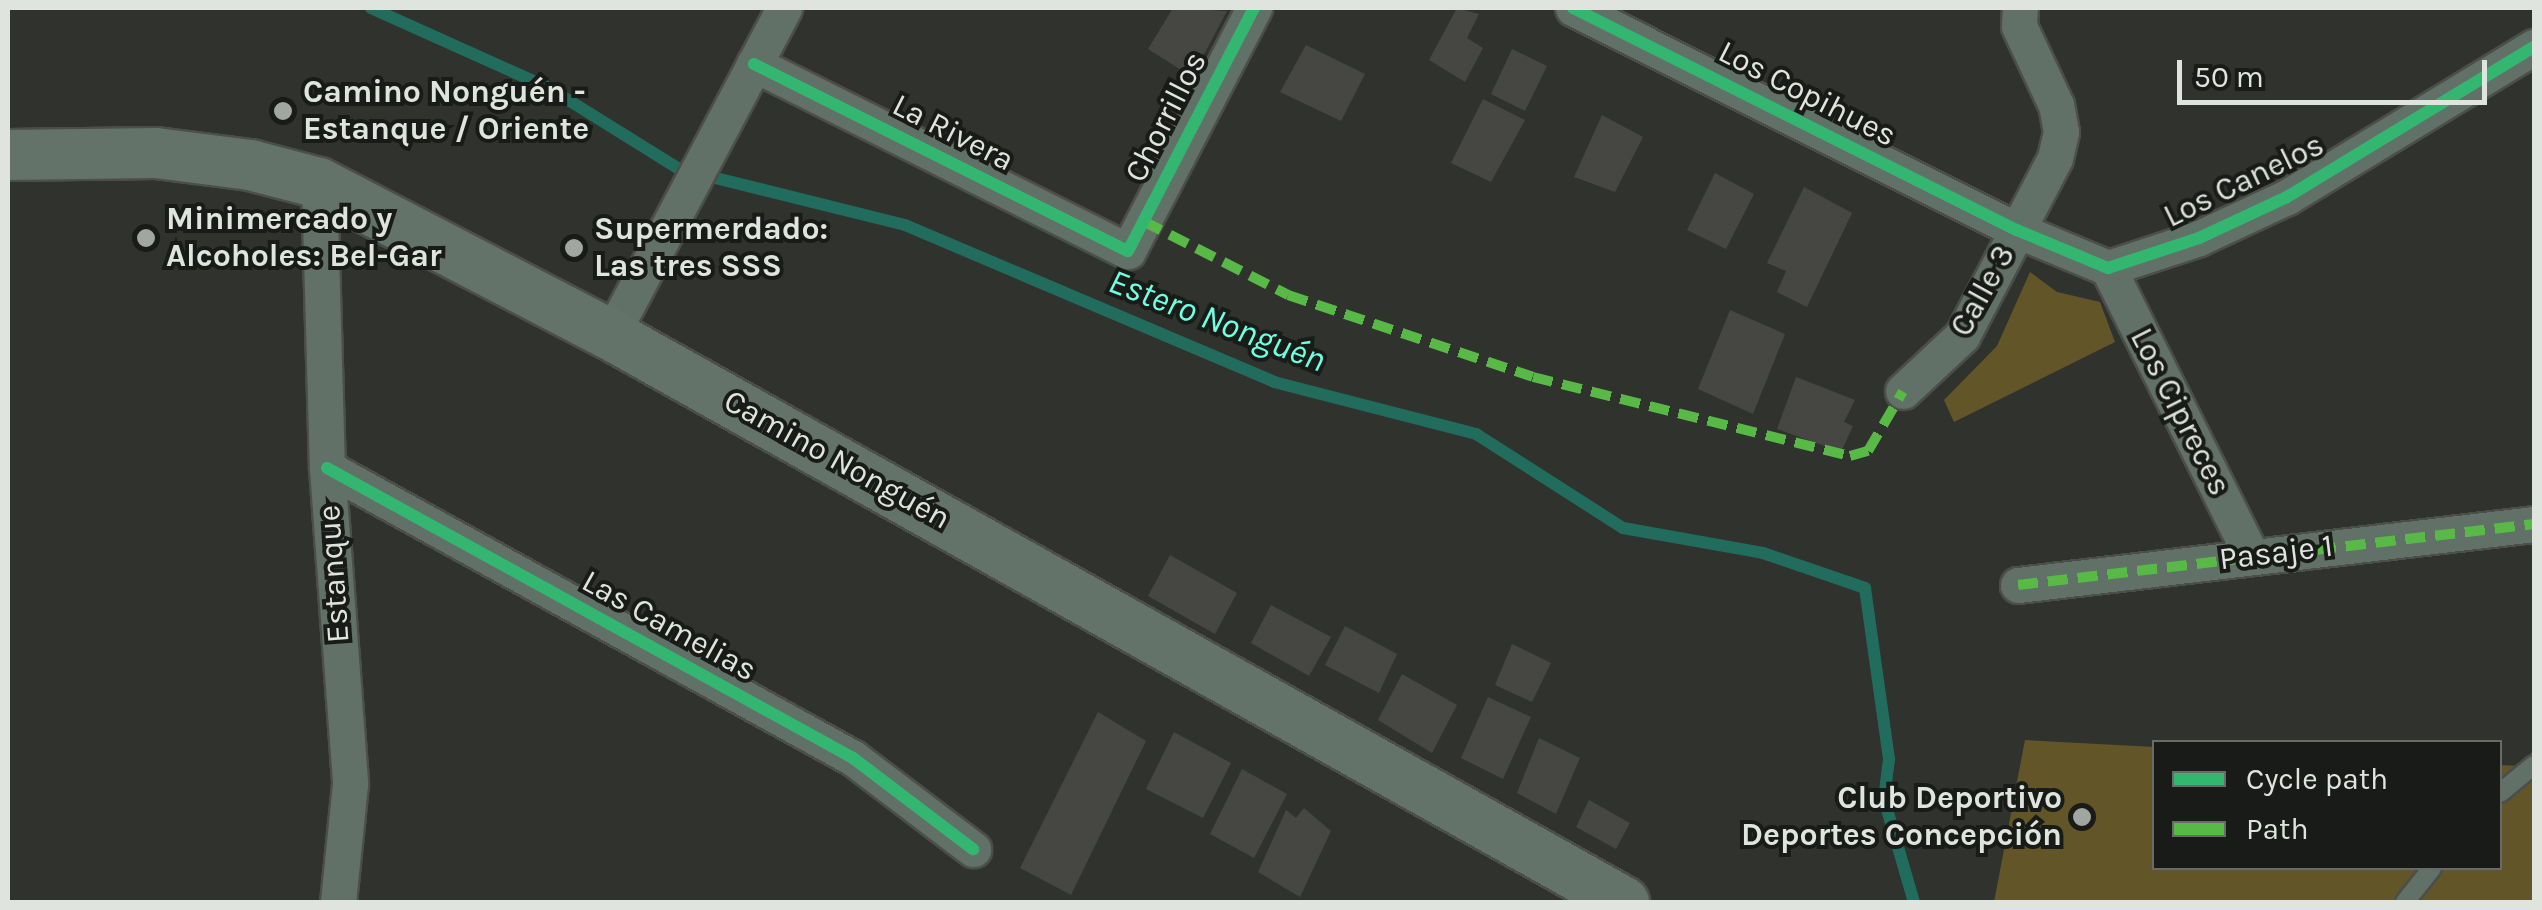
<!DOCTYPE html>
<html>
<head>
<meta charset="utf-8">
<style>
	body { margin:0 }
	#map { position:relative; width:2542px; height:910px; overflow:hidden; background:#30322e; font-family:Karla,sans-serif }
	div>[style] { position:absolute }
	.green>* { inset:0; background:#625628 }
	.stream>* { height:12px; margin:-6px; padding:0 6px; transform-origin:6px; border-radius:6px; background:#216c5d }
	.building>* { inset:0; background:#464743 }
	.roads { filter:drop-shadow(2px 0 #4c4e4b) drop-shadow(-2px 0 #4c4e4b) drop-shadow(0 2px #4c4e4b) drop-shadow(0 -2px #4c4e4b) }
	.lane>* { height:18px; margin:-9px; padding:0 9px; transform-origin:9px; border-radius:9px; background:#627168 }
	.street>* { height:35px; margin:-17.5px; padding:0 17.5px; transform-origin:17.5px; border-radius:17.5px; background:#627168 }
	.secondary>* { height:50px; margin:-25px; padding:0 25px; transform-origin:25px; border-radius:25px; background:#63736a }
	.quiet>* { height:10px; margin-top:-5px; transform-origin:0; background:repeating-linear-gradient(90deg,#58b947 0 20px,transparent 0 30px) }
	.cycleway>* { height:12px; margin:-6px; padding:0 6px; transform-origin:6px; border-radius:6px; background:#33b770 }
	.dots>* { width:28px; height:28px; translate:-50% -50%; box-sizing:border-box; border:5px solid #181b17; border-radius:50% }
	span { translate:-50% -50%; white-space:nowrap; text-align:center; line-height:1.15; -webkit-text-stroke:8px #181b17; paint-order:stroke }
	.poi-label { font-size:32px; color:#e0e4df; font-weight:700 }
	.left { translate:0 -50%; text-align:left }
	.right { translate:-100% -50%; text-align:right }
	.street-label { font-size:32px; color:#e0e4df }
	.water-label { font-size:35px; color:#6fffe1; font-style:italic }
	.frame { position:absolute; inset:0; border:10px solid #e0e4df; pointer-events:none }
	.legend { position:absolute; left:2152px; top:740px; width:350px; height:130px; box-sizing:border-box; background:#181b17; border:2px solid #686b67; margin:0; padding:12px 18px; list-style:none; font-size:30px; color:#e0e4df }
	.legend li { display:flex; align-items:center; gap:20px; height:50px }
	.legend b { width:50px; border:2px solid #686b67 }
	.scale { position:absolute; left:2177px; top:60px; width:310px; height:45px; box-sizing:border-box; border:5px solid #e0e4df; border-top:0; padding-left:12px; font-size:30px; line-height:35px; white-space:nowrap; color:#e0e4df; -webkit-text-stroke:8px #181b17; paint-order:stroke }
</style>
</head>
<body>
<div id="map">
	<div class="green">
		<div style="clip-path:polygon(2030px 272px,2057px 292px,2100px 302px,2115px 342px,1954px 422px,1944px 400px,1997px 346px)"></div>
		<div style="clip-path:polygon(2025px 740px,2154px 747px,2154px 868px,2500px 868px,2500px 765px,2519px 766px,2534px 750px,2534px 902px,1994px 902px)"></div>
	</div>
	<div class="stream">
		<div style="left:371px;top:8px;width:195px;rotate:24.2deg"></div>
		<div style="left:549px;top:88px;width:153px;rotate:31.9deg"></div>
		<div style="left:679px;top:169px;width:233px;rotate:13.9deg"></div>
		<div style="left:905px;top:225px;width:401px;rotate:23deg"></div>
		<div style="left:1274px;top:382px;width:209px;rotate:14.4deg"></div>
		<div style="left:1476px;top:434px;width:174px;rotate:32.6deg"></div>
		<div style="left:1623px;top:528px;width:142px;rotate:10.1deg"></div>
		<div style="left:1763px;top:553px;width:108px;rotate:18.9deg"></div>
		<div style="left:1865px;top:588px;width:173px;rotate:82deg"></div>
		<div style="left:1889px;top:759px;width:40px;rotate:97.1deg"></div>
		<div style="left:1884px;top:799px;width:107px;rotate:73.8deg"></div>
	</div>
	<div class="building">
		<div style="clip-path:polygon(1173px 8px,1227px 11px,1192px 77px,1148px 49px)"></div>
		<div style="clip-path:polygon(1457px 8px,1479px 14px,1467px 38px,1483px 48px,1465px 82px,1429px 60px)"></div>
		<div style="clip-path:polygon(1306px 45px,1365px 74px,1341px 121px,1280px 92px)"></div>
		<div style="clip-path:polygon(1512px 49px,1547px 66px,1525px 111px,1491px 94px)"></div>
		<div style="clip-path:polygon(1483px 99px,1525px 120px,1491px 182px,1451px 163px)"></div>
		<div style="clip-path:polygon(1602px 115px,1643px 137px,1615px 192px,1574px 177px)"></div>
		<div style="clip-path:polygon(1715px 173px,1754px 194px,1726px 249px,1687px 230px)"></div>
		<div style="clip-path:polygon(1804px 187px,1852px 213px,1807px 307px,1777px 292px,1786px 271px,1767px 263px)"></div>
		<div style="clip-path:polygon(1730px 310px,1785px 334px,1753px 414px,1698px 389px)"></div>
		<div style="clip-path:polygon(1796px 377px,1855px 400px,1844px 422px,1853px 426px,1841px 452px,1777px 429px)"></div>
		<div style="clip-path:polygon(1170px 555px,1237px 593px,1215px 634px,1148px 596px)"></div>
		<div style="clip-path:polygon(1271px 605px,1331px 637px,1309px 676px,1251px 643px)"></div>
		<div style="clip-path:polygon(1345px 626px,1397px 654px,1379px 693px,1325px 665px)"></div>
		<div style="clip-path:polygon(1512px 644px,1551px 663px,1532px 702px,1495px 685px)"></div>
		<div style="clip-path:polygon(1402px 674px,1457px 705px,1432px 753px,1378px 720px)"></div>
		<div style="clip-path:polygon(1488px 697px,1531px 717px,1503px 779px,1461px 758px)"></div>
		<div style="clip-path:polygon(1098px 712px,1146px 741px,1071px 895px,1020px 868px)"></div>
		<div style="clip-path:polygon(1174px 732px,1231px 763px,1203px 818px,1146px 789px)"></div>
		<div style="clip-path:polygon(1539px 738px,1580px 758px,1556px 814px,1517px 793px)"></div>
		<div style="clip-path:polygon(1242px 769px,1287px 794px,1254px 858px,1210px 834px)"></div>
		<div style="clip-path:polygon(1589px 800px,1630px 823px,1616px 849px,1576px 827px)"></div>
		<div style="clip-path:polygon(1304px 808px,1331px 831px,1300px 897px,1258px 872px,1286px 810px,1296px 818px)"></div>
	</div>
	<div class="roads">
		<div class="lane">
			<div style="left:2500px;top:793px;width:44px;rotate:-39.5deg"></div>
			<div style="left:2405px;top:902px;width:43px;rotate:-51.5deg"></div>
		</div>
		<div class="street">
			<div style="left:1573px;top:8px;width:496px;rotate:26.6deg"></div>
			<div style="left:2017px;top:230px;width:99px;rotate:22.7deg"></div>
			<div style="left:2108px;top:268px;width:96px;rotate:-18.2deg"></div>
			<div style="left:2199px;top:238px;width:97px;rotate:-25deg"></div>
			<div style="left:2287px;top:197px;width:289px;rotate:-31.3deg"></div>
			<div style="left:754px;top:64px;width:418px;rotate:26.6deg"></div>
			<div style="left:1128px;top:251px;width:274px;rotate:-62.6deg"></div>
			<div style="left:319px;top:183px;width:285px;rotate:88.4deg"></div>
			<div style="left:327px;top:468px;width:317px;rotate:85.8deg"></div>
			<div style="left:350px;top:784px;width:119px;rotate:95.8deg"></div>
			<div style="left:2108px;top:268px;width:321px;rotate:63.5deg"></div>
			<div style="left:611px;top:335px;width:370px;rotate:-62.1deg"></div>
			<div style="left:1903px;top:391px;width:81px;rotate:-43deg"></div>
			<div style="left:1962px;top:336px;width:201px;rotate:-62.4deg"></div>
			<div style="left:2055px;top:158px;width:27px;rotate:-77deg"></div>
			<div style="left:2061px;top:132px;width:27px;rotate:-100deg"></div>
			<div style="left:2056px;top:105px;width:87px;rotate:-115.1deg"></div>
			<div style="left:2019px;top:26px;width:18px;rotate:-87deg"></div>
			<div style="left:327px;top:468px;width:601px;rotate:28.87deg"></div>
			<div style="left:853px;top:758px;width:151px;rotate:37.2deg"></div>
			<div style="left:2018px;top:585px;width:520px;rotate:-6.74deg"></div>
		</div>
		<div class="secondary">
			<div style="left:8px;top:155px;width:148px;rotate:-0.8deg"></div>
			<div style="left:156px;top:153px;width:95px;rotate:7.3deg"></div>
			<div style="left:250px;top:165px;width:71px;rotate:14.6deg"></div>
			<div style="left:319px;top:183px;width:329px;rotate:27.5deg"></div>
			<div style="left:611px;top:335px;width:1161px;rotate:29.24deg"></div>
		</div>
	</div>
	<div class="quiet">
		<div style="left:1143px;top:221px;width:163px;rotate:27deg"></div>
		<div style="left:1288px;top:295px;width:258px;rotate:18.5deg"></div>
		<div style="left:1533px;top:377px;width:327px;rotate:14deg"></div>
		<div style="left:1850px;top:456px;width:19px;rotate:-16deg"></div>
		<div style="left:1868px;top:451px;width:69px;rotate:-59.7deg"></div>
		<div style="left:2018px;top:585px;width:520px;rotate:-6.74deg"></div>
	</div>
	<div class="cycleway">
		<div style="left:1573px;top:8px;width:496px;rotate:26.6deg"></div>
		<div style="left:2017px;top:230px;width:99px;rotate:22.7deg"></div>
		<div style="left:2108px;top:268px;width:96px;rotate:-18.2deg"></div>
		<div style="left:2199px;top:238px;width:97px;rotate:-25deg"></div>
		<div style="left:2287px;top:197px;width:289px;rotate:-31.3deg"></div>
		<div style="left:754px;top:64px;width:418px;rotate:26.6deg"></div>
		<div style="left:1128px;top:251px;width:274px;rotate:-62.6deg"></div>
		<div style="left:327px;top:468px;width:601px;rotate:28.87deg"></div>
		<div style="left:853px;top:758px;width:151px;rotate:37.2deg"></div>
	</div>
	<div class="dots">
		<div style="left:283px;top:111px;background:#a2a6a1"></div>
		<div style="left:146px;top:238px;background:#a2a6a1"></div>
		<div style="left:574px;top:248px;background:#a2a6a1"></div>
		<div style="left:2082px;top:817px;background:#a2a6a1"></div>
	</div>
	<div class="poi-label">
		<span class="left" style="left:303px;top:111px">Camino Nonguén -<br>Estanque / Oriente</span>
		<span class="left" style="left:166px;top:238px">Minimercado y<br>Alcoholes: Bel-Gar</span>
		<span class="left" style="left:594px;top:248px">Supermerdado:<br>Las tres SSS</span>
		<span class="right" style="left:2062px;top:817px">Club Deportivo<br>Deportes Concepción</span>
	</div>
	<div class="street-label">
		<span style="left:1807px;top:94px;rotate:27deg">Los Copihues</span>
		<span style="left:1166px;top:117px;rotate:-63deg">Chorrillos</span>
		<span style="left:953px;top:133px;rotate:27deg">La Rivera</span>
		<span style="left:2244px;top:181px;rotate:-26deg">Los Canelos</span>
		<span style="left:1983px;top:291px;rotate:-61deg">Calle 3</span>
		<span style="left:2180px;top:412px;rotate:63deg">Los Cipreces</span>
		<span style="left:837px;top:460px;rotate:29deg">Camino Nonguén</span>
		<span style="left:2276px;top:553px;rotate:-7deg">Pasaje 1</span>
		<span style="left:334px;top:574px;rotate:-94deg">Estanque</span>
		<span style="left:669px;top:626px;rotate:29deg">Las Camelias</span>
	</div>
	<div class="water-label">
		<span style="left:1217px;top:321px;rotate:21deg">Estero Nonguén</span>
	</div>
	<div class="frame"></div>
	<ul class="legend">
	<li><b style="height:12px;background:#33b770"></b>Cycle path</li>
	<li><b style="height:12px;background:#58b947"></b>Path</li>
	</ul>
	<div class="scale">50 m</div>
</div>
</body>
</html>
